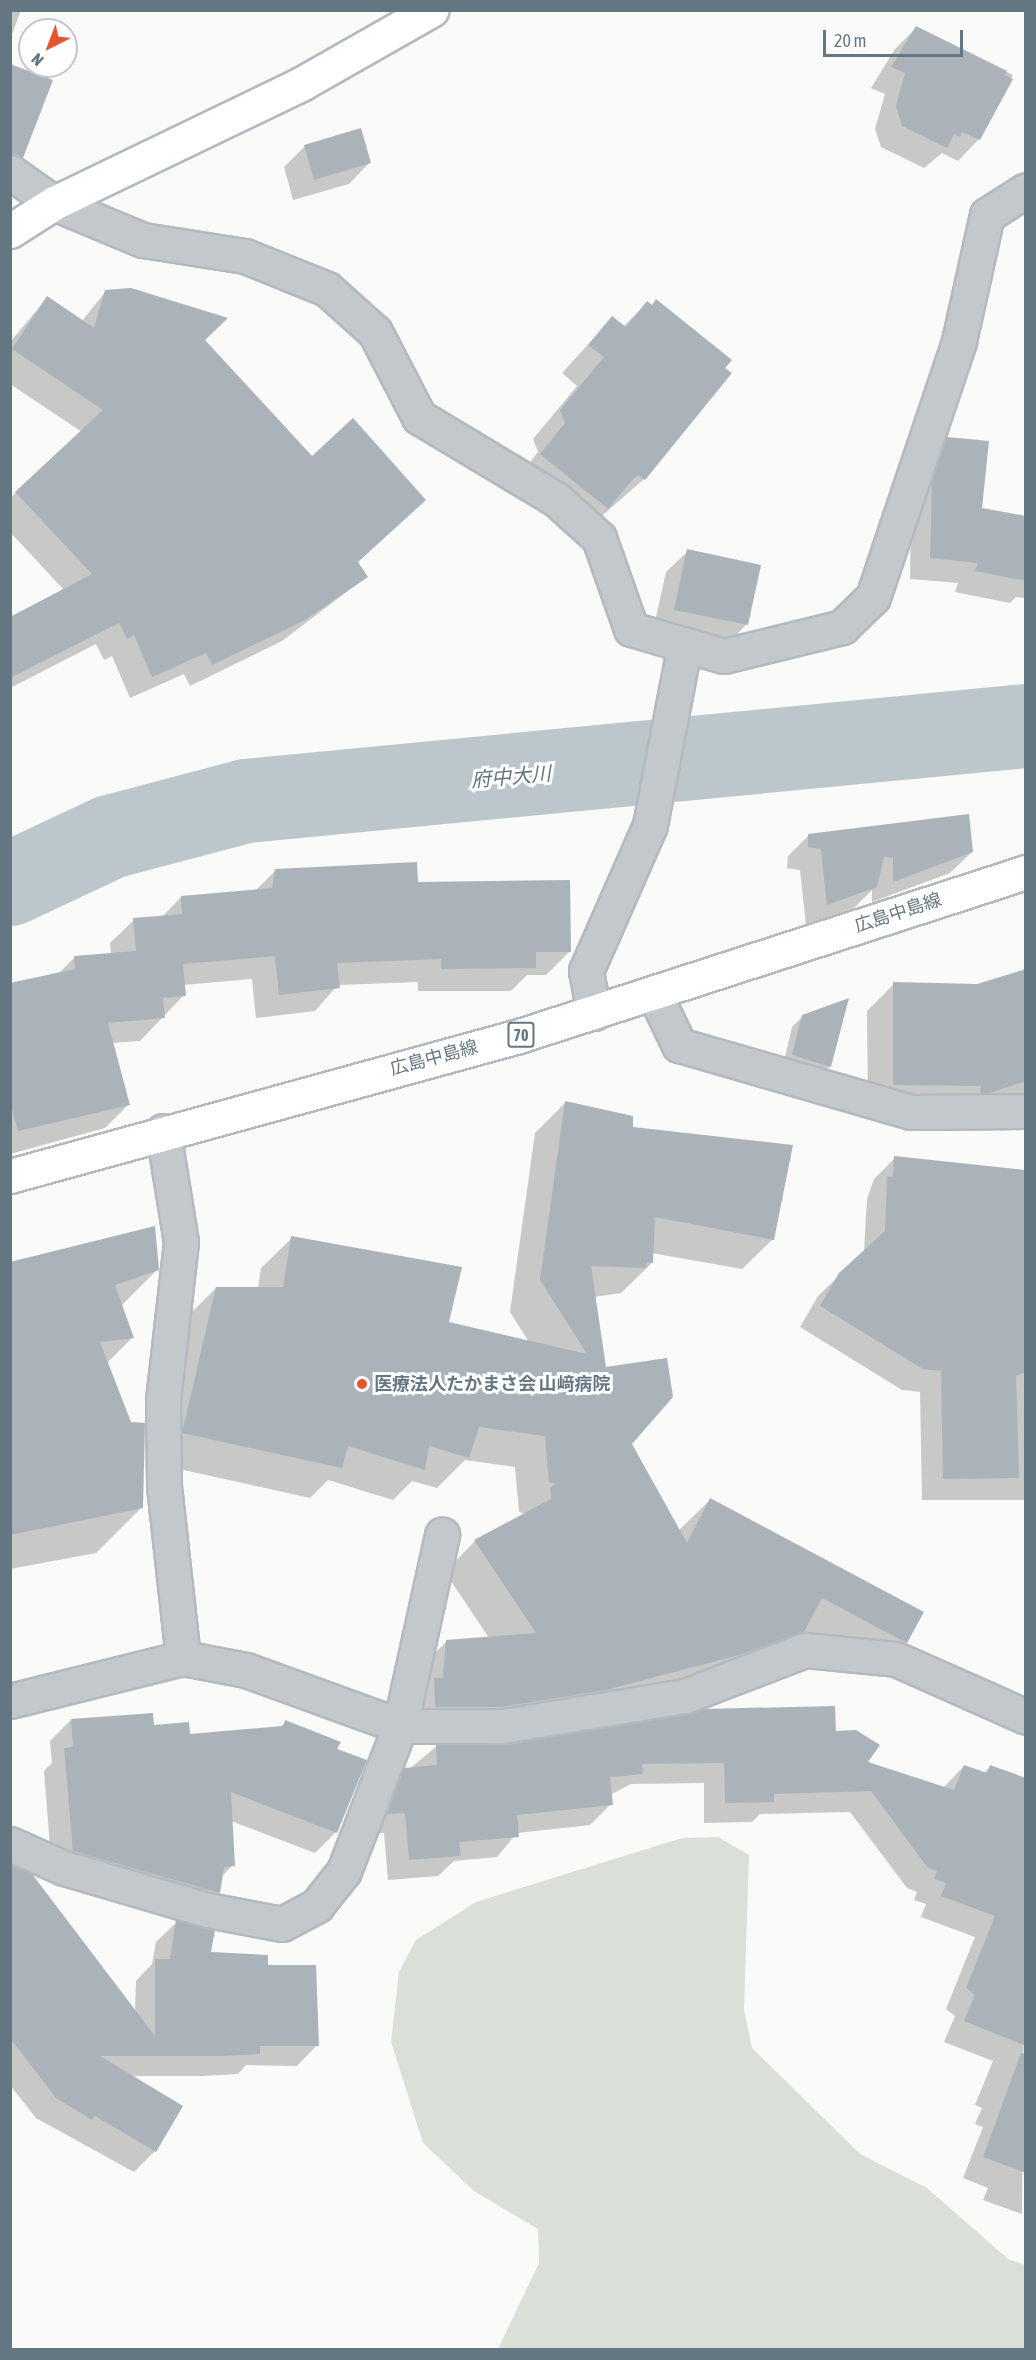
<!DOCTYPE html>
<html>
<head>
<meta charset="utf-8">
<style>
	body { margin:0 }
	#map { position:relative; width:1036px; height:2360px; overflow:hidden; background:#fafaf8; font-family:"Asap Condensed","Noto Sans JP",sans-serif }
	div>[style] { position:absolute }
	.green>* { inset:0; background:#dadfd7 }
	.shadow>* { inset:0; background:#0003 }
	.river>* { height:84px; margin:-42px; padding:0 42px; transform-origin:42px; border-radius:42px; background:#bbc7cb }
	.building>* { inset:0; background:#aab3b9 }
	.roads { filter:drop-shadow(2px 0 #b3babf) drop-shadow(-2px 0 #b3babf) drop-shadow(0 2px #b3babf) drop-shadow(0 -2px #b3babf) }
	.street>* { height:33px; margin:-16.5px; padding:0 16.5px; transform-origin:16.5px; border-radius:16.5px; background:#c3c8cc }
	.secondary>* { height:33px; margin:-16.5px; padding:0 16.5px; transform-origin:16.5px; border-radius:16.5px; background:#fff }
	.primary>* { height:33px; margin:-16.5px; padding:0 16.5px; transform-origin:16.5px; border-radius:16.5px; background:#fff }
	.dots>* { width:16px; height:16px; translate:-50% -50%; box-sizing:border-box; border:3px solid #fff; border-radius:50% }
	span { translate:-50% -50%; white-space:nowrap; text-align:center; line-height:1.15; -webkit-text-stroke:6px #fff; paint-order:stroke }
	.shield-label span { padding:2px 4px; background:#fff; border:2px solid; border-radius:4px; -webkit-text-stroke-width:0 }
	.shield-label { font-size:16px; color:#657683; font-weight:700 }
	.street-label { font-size:18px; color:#657683 }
	.poi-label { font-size:18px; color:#657683; font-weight:700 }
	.left { translate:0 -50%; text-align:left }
	.water-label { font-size:20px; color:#60757c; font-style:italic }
	.frame { position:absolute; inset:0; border:12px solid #657683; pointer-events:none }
	.north { position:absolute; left:18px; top:18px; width:60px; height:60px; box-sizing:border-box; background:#fff; border:2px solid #c1c8cd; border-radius:50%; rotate:222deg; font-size:16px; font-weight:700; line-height:24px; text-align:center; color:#657683 }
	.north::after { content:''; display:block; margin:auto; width:21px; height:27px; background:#e4572e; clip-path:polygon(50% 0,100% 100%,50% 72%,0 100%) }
	.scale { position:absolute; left:823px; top:30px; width:140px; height:27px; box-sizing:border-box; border:3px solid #657683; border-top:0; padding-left:8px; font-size:18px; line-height:21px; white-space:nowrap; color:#657683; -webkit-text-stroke:4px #fff; paint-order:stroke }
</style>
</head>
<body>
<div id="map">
	<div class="green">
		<div style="clip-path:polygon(718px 1837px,749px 1855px,744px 2010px,752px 2048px,860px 2154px,927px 2188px,1008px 2259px,1025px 2265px,1025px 2349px,498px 2349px,539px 2263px,538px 2229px,474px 2191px,423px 2143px,391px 2042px,399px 1972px,416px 1940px,476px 1902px,682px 1838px)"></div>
	</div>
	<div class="shadow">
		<div style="clip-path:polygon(10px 10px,21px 10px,10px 40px)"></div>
		<div style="clip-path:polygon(916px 28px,1013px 75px,979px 139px,958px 161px,942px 153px,924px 168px,881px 147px,875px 129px,885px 94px,871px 88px,895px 49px)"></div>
		<div style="clip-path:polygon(305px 146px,370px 162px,349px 184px,293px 200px,284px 167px)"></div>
		<div style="clip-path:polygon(106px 291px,203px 340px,366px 577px,282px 641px,190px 686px,184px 674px,130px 698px,112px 656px,104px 660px,96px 644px,10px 688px,10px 617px,64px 590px,10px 532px,10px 498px,82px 432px,10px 384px,10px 342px,47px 298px,82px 321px)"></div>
		<div style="clip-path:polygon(647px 303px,644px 479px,579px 536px,514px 483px,538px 452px,533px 439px,577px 386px,562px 373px,612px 318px,623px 327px)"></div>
		<div style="clip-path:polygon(947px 438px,980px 509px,1026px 518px,1026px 598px,1016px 597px,1010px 603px,955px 592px,958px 583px,910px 579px,911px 504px,926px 460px)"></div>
		<div style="clip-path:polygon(688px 551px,759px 566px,746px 625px,725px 646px,653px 631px,666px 572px)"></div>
		<div style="clip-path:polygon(809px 835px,972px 852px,950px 873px,872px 902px,872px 890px,854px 908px,806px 925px,800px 870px,787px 868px,788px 856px)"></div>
		<div style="clip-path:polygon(275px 871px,417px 883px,569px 952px,546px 975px,527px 975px,511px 991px,418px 991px,418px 982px,338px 985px,315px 1011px,256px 1018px,252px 979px,183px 985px,184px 995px,140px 1041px,112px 1043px,128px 1105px,105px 1128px,10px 1154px,10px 986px,58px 974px,75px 957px,111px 955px,110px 943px,134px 920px,161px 918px,181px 897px,255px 891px)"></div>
		<div style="clip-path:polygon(1026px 971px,1026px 1106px,868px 1111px,867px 1011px,894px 984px,977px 985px)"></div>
		<div style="clip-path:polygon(803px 1016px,830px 1066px,819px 1077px,783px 1066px,792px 1027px)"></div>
		<div style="clip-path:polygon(565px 1103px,631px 1128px,773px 1239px,742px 1269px,652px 1253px,652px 1263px,621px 1293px,594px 1297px,605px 1368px,630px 1444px,678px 1531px,710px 1500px,922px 1613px,905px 1642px,875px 1673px,800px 1633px,772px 1662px,405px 1737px,416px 1672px,447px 1641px,489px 1638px,445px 1572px,475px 1541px,526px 1514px,519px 1512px,515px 1467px,465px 1460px,437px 1488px,412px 1481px,393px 1500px,328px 1480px,310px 1498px,152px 1463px,185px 1319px,216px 1288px,258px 1288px,261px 1268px,292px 1238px,447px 1323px,529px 1342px,510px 1312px,535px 1133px)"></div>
		<div style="clip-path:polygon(895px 1158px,1026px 1171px,1026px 1500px,922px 1500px,920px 1392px,902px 1390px,800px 1327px,818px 1296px,864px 1252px,867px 1199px,874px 1179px)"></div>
		<div style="clip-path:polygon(10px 1264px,157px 1270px,121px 1306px,132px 1338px,107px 1363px,141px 1508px,96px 1553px,10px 1569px)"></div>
		<div style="clip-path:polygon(71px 1720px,153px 1726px,189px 1735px,279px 1728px,286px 1722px,335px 1750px,336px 1832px,315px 1853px,231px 1821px,233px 1865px,220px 1878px,218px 1892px,197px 1914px,52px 1872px,44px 1771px,52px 1763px,50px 1741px)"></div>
		<div style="clip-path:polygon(834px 1733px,866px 1763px,943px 1788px,964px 1766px,984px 1773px,990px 1767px,1026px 1780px,1022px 2214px,983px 2200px,988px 2188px,963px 2178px,983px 2127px,975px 2124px,982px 2108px,975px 2105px,993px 2061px,944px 2042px,955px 2016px,946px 2009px,975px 1937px,921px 1917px,926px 1904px,914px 1900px,917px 1892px,907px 1888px,850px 1812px,760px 1814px,752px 1822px,704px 1823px,704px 1783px,631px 1784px,610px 1795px,611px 1804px,590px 1825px,517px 1833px,497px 1857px,454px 1861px,438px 1876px,388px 1880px,384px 1833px,366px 1834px,384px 1790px,437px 1746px)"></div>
		<div style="clip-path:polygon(10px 1864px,31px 1876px,135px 2013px,136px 1981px,152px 1964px,156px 1942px,177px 1922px,210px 1954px,267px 1966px,317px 2045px,297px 2066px,246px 2065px,238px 2074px,202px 2076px,131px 2076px,155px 2151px,134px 2172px,36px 2118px,10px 2085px)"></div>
	</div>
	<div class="river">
		<div style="left:10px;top:884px;width:110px;rotate:-25.2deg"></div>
		<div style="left:110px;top:837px;width:141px;rotate:-14.8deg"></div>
		<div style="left:246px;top:801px;width:784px;rotate:-5.49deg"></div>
	</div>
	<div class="building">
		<div style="clip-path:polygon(916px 26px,1007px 71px,1005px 75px,1013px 79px,980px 140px,962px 132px,960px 137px,954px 134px,947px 148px,902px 126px,896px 106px,905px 73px,891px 67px)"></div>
		<div style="clip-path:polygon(10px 64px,53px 80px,23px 158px,10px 153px)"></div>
		<div style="clip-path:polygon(361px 128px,371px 163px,314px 180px,304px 145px)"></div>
		<div style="clip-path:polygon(131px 288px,228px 318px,205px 340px,312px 456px,353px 418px,426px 500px,358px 562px,368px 577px,305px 620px,212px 665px,206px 653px,152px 677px,134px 635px,127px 639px,119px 623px,10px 678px,10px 617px,92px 574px,15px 492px,103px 410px,12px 349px,47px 296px,94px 328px,105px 290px)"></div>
		<div style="clip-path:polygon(656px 299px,732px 360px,725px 368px,732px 373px,645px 480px,639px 475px,633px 479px,608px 509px,540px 454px,565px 423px,560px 410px,604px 357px,588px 345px,612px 316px,626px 327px,647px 301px,652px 305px)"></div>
		<div style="clip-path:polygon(947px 437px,989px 441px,982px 508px,1026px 516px,1026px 581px,975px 571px,978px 563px,930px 558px,932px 482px)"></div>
		<div style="clip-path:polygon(687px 549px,761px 565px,748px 625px,674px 610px)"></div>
		<div style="clip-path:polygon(969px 814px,973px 852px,893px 882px,893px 858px,884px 857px,877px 887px,827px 905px,821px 849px,808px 847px,808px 834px)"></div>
		<div style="clip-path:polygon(417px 862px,418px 882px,570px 880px,571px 952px,536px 952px,536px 968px,441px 969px,441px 959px,337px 963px,340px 988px,279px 995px,275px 956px,183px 964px,186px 996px,163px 998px,165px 1018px,108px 1023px,130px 1105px,18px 1131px,10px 1102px,10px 983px,75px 969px,74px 956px,136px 951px,133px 918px,182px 914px,181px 896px,272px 888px,275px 869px)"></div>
		<div style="clip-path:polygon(1026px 969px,1026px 1081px,990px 1093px,980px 1093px,981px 1086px,893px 1085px,893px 982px,977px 984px)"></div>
		<div style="clip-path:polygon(849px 998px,831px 1067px,792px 1055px,802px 1015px)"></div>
		<div style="clip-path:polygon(565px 1101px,633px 1116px,633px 1127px,793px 1145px,774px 1240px,655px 1217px,653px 1263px,647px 1262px,646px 1268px,591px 1266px,606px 1367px,667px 1358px,673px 1397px,632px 1444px,687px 1543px,710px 1498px,924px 1612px,907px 1643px,822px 1598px,804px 1632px,739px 1655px,606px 1690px,501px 1707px,435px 1707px,434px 1678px,443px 1678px,446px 1640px,536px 1633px,474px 1540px,551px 1499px,550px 1488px,556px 1484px,549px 1482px,545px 1436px,479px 1427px,469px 1458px,429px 1446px,425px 1470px,348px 1446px,342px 1468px,182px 1433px,216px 1287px,283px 1287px,291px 1236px,462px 1267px,449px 1322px,587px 1354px,540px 1280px)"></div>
		<div style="clip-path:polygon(894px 1156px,1026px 1170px,1026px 1372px,1016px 1376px,1019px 1478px,943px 1479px,941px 1371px,923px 1369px,820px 1306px,839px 1273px,885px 1231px,887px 1176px,893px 1177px)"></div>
		<div style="clip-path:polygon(155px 1226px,159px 1270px,115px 1285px,134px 1338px,100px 1342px,131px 1422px,145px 1423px,143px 1508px,10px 1535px,10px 1262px)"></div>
		<div style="clip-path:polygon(835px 1706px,836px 1731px,856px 1730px,880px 1745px,868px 1762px,954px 1790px,964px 1765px,987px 1773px,990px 1765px,1026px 1778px,1026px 2046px,964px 2021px,975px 1995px,966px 1988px,995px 1916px,941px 1896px,946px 1883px,934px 1879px,937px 1871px,928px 1868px,871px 1791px,774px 1794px,774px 1802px,725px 1803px,724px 1763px,642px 1764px,643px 1774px,610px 1777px,613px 1805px,517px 1815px,519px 1837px,459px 1842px,461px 1856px,409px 1860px,405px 1813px,386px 1814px,404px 1768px,437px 1765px,436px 1745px,506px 1745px,703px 1709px)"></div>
		<div style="clip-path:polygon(153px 1713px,154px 1725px,189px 1722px,190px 1734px,283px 1726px,285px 1720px,341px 1742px,337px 1749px,367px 1760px,337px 1833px,231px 1792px,235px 1866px,224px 1867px,220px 1893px,73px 1851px,64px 1748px,73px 1747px,71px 1719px)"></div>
		<div style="clip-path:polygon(10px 1865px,32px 1874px,155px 2036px,155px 1959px,170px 1959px,176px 1920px,215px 1930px,211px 1952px,268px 1955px,268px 1965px,316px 1965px,319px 2046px,260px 2046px,260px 2054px,223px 2056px,100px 2056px,183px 2106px,156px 2152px,95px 2116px,92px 2120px,56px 2098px,10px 2038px)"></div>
		<div style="clip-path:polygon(1021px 2053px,1026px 2054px,1026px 2173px,983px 2157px)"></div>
	</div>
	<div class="roads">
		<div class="street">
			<div style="left:10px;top:172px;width:54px;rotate:35.2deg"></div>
			<div style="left:54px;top:203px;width:96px;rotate:22.6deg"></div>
			<div style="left:143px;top:240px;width:103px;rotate:8.9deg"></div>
			<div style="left:245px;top:256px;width:88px;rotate:21.9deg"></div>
			<div style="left:327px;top:289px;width:64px;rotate:41.9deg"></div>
			<div style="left:375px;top:332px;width:96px;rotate:62.6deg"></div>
			<div style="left:419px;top:417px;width:161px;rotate:31deg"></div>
			<div style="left:557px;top:500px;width:57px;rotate:42.1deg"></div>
			<div style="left:599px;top:538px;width:96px;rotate:70.6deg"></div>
			<div style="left:631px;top:629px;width:97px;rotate:16.2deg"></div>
			<div style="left:724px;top:656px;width:122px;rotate:-13.8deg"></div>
			<div style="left:842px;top:627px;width:43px;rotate:-44.1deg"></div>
			<div style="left:873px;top:597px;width:270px;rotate:-71.4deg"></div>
			<div style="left:959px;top:341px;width:129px;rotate:-77.5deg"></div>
			<div style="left:987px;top:215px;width:46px;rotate:-32.7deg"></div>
			<div style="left:654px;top:993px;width:58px;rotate:64.3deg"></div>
			<div style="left:679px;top:1045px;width:241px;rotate:16.1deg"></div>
			<div style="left:911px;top:1112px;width:115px;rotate:-0.5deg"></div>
			<div style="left:594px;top:1013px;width:43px;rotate:-100.8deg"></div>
			<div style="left:586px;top:971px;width:159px;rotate:-66.3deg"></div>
			<div style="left:650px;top:825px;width:184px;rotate:-79.1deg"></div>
			<div style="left:163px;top:1131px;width:112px;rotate:80.8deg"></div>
			<div style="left:181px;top:1242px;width:158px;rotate:96.5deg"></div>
			<div style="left:163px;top:1399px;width:87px;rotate:89.3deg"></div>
			<div style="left:164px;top:1486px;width:173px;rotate:83.7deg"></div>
			<div style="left:10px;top:1701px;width:178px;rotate:-14deg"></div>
			<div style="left:183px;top:1658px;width:64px;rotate:10.8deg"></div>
			<div style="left:246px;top:1670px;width:164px;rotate:20deg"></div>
			<div style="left:400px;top:1726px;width:103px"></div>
			<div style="left:503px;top:1726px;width:184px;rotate:-9.4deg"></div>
			<div style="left:685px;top:1696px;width:129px;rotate:-21deg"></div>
			<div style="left:805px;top:1650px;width:91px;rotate:5.6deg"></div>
			<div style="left:896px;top:1659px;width:142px;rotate:24deg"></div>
			<div style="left:10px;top:1844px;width:59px;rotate:24deg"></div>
			<div style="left:64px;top:1868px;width:150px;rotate:16.3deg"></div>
			<div style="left:208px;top:1910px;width:75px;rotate:10.7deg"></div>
			<div style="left:282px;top:1924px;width:40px;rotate:-28deg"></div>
			<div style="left:317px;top:1905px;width:43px;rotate:-51.5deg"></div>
			<div style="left:344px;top:1871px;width:155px;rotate:-68.9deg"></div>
			<div style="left:400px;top:1726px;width:196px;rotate:-77.6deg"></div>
		</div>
		<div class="secondary">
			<div style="left:10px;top:231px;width:52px;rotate:-32.5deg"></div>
			<div style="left:54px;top:203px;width:274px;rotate:-25.7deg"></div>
			<div style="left:301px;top:84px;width:150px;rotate:-29.6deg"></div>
		</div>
		<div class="primary">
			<div style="left:10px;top:1176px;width:528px;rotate:-15.38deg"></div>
			<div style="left:519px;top:1036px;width:533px;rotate:-17.92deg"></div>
		</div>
	</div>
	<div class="dots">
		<div style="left:362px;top:1384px;background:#e4572e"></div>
	</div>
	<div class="shield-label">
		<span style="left:521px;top:1035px">70</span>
	</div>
	<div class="street-label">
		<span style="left:898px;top:913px;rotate:-18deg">広島中島線</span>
		<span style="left:434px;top:1058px;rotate:-15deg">広島中島線</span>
	</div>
	<div class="poi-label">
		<span class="left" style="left:374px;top:1384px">医療法人たかまさ会 山﨑病院</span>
	</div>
	<div class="water-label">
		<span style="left:511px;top:776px;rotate:-5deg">府中大川</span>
	</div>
	<div class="frame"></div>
	<div class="north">N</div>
	<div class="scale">20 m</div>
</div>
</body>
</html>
